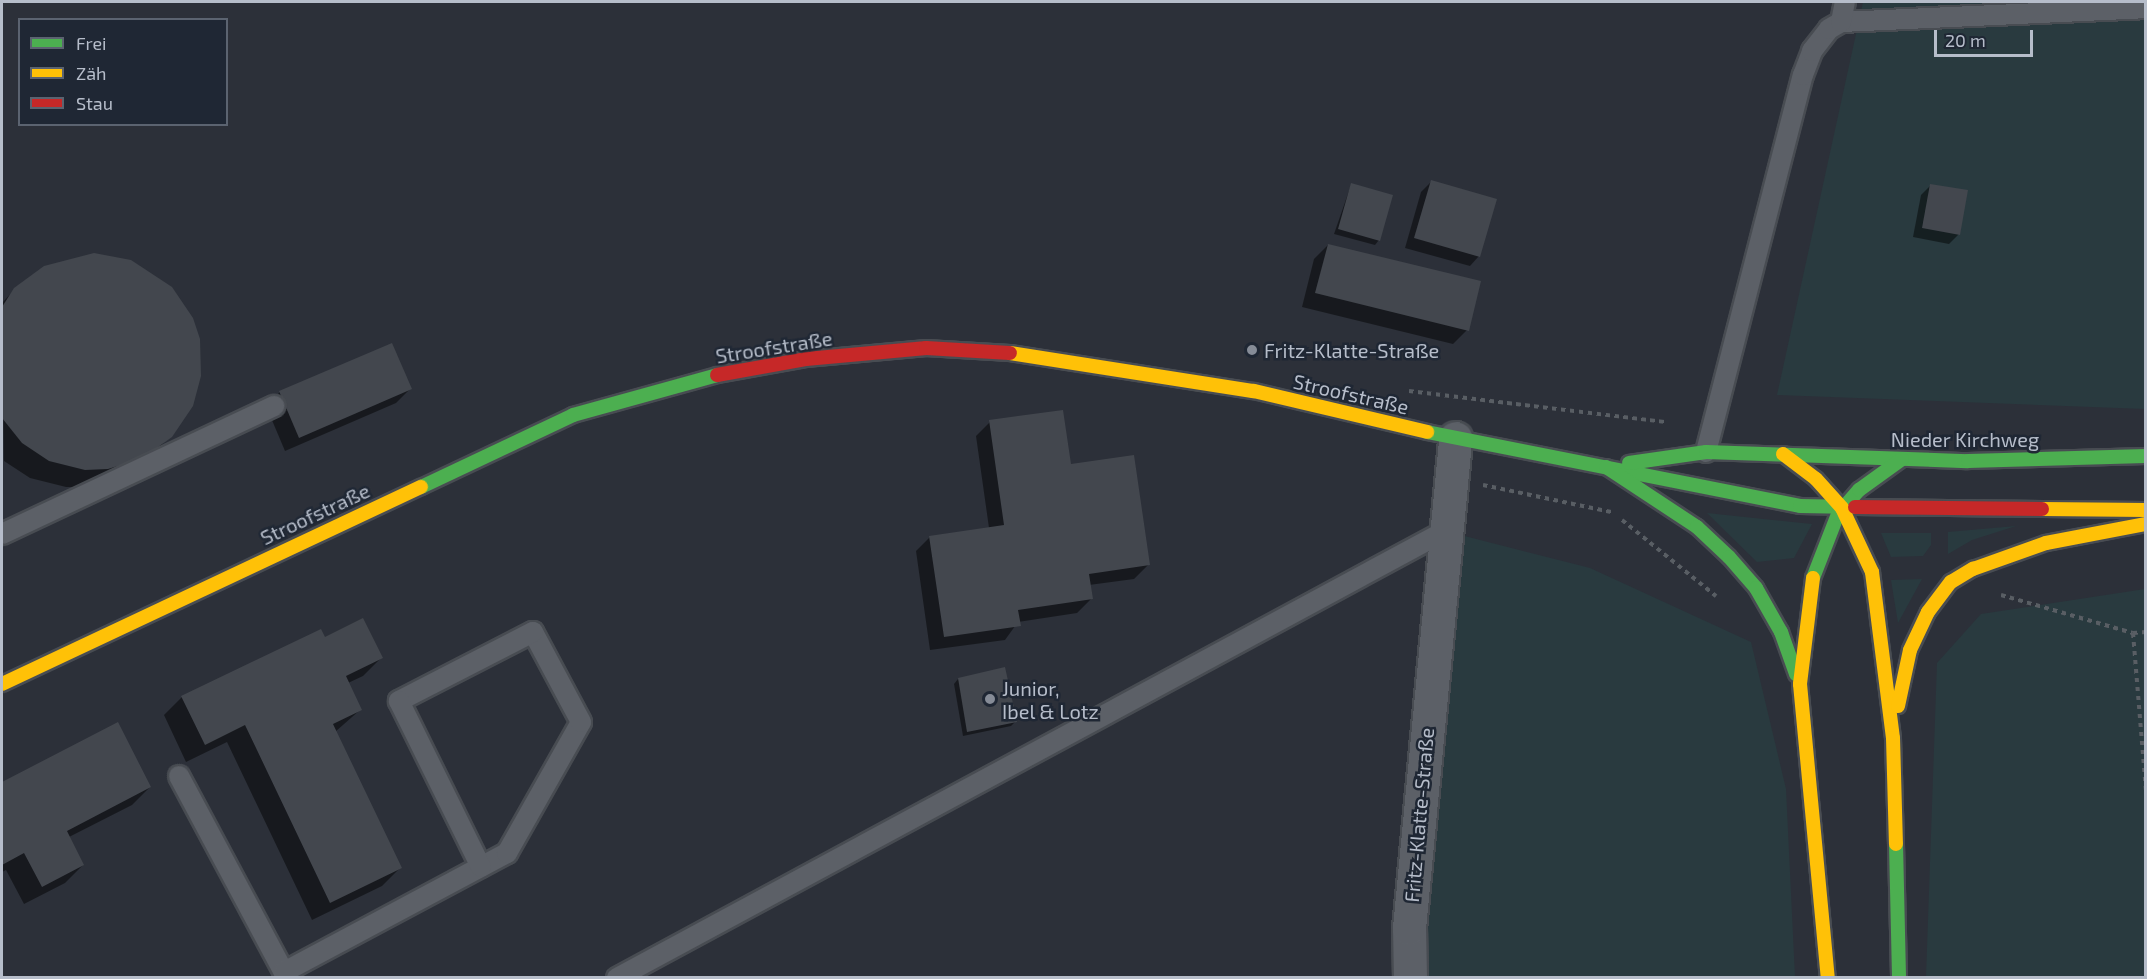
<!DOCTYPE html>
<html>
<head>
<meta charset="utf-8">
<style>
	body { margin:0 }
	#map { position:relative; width:2147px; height:979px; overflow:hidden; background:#2c3039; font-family:"Exo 2",sans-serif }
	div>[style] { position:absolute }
	.green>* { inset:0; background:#293a3f }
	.shadow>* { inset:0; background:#0007 }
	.building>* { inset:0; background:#43474e }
	.path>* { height:4px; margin-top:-2px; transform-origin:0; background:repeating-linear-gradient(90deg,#595e64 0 4.5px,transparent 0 9px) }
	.roads { filter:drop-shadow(2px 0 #484c52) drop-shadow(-2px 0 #484c52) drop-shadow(0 2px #484c52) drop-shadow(0 -2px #484c52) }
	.lane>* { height:20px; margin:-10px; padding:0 10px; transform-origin:10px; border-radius:10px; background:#5c6067 }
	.street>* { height:33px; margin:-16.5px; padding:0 16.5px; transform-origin:16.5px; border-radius:16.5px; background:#5c6067 }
	.fast>* { height:14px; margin:-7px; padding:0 7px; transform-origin:7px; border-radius:7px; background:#4caf50 }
	.slow>* { height:14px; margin:-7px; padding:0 7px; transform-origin:7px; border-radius:7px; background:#ffc107 }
	.jam>* { height:14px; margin:-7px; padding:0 7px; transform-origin:7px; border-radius:7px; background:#c62828 }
	.dots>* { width:16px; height:16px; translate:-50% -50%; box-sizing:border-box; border:3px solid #1f2734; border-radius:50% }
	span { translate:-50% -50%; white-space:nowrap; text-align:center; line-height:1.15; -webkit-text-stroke:5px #1f2734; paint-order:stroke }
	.street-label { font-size:20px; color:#b6bdca }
	.poi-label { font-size:20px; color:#b6bdca }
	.left { translate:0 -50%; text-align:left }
	.frame { position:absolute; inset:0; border:3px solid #b6bdca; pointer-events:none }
	.legend { position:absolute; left:18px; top:18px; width:210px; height:108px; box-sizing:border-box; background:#1f2734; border:2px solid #5b6370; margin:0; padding:8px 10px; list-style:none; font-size:18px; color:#b6bdca }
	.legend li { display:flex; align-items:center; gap:12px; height:30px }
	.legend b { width:30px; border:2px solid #5b6370 }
	.scale { position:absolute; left:1934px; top:30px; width:99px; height:27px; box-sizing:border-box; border:3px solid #b6bdca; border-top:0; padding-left:8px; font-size:18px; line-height:21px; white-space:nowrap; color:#b6bdca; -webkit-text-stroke:4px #1f2734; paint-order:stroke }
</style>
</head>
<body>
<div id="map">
	<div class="green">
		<div style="clip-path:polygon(1863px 2px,2145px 2px,2145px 409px,1777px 395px)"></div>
		<div style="clip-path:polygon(1707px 513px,1812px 524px,1794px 558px,1757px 562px)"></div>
		<div style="clip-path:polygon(2016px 526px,1972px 540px,1948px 554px,1948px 532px)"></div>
		<div style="clip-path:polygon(1445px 531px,1590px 568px,1751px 642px,1786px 789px,1795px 977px,1410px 978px)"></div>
		<div style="clip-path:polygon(1881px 533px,1931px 533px,1931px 545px,1923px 556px,1891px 557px)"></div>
		<div style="clip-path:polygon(1922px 579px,1898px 623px,1891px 580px)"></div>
		<div style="clip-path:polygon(2145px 589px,2145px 977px,1926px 977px,1937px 663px,1981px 614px)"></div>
	</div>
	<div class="shadow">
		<div style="clip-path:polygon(1431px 182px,1479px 256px,1470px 266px,1405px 248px,1421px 192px)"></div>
		<div style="clip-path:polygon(1351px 185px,1379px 240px,1375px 245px,1334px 234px)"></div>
		<div style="clip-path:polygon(1931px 185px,1959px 234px,1949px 244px,1913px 237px,1921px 195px)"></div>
		<div style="clip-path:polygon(1328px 245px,1467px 330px,1453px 344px,1302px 307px,1314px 259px)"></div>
		<div style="clip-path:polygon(15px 289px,170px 436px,152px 455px,89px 487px,66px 487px,30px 478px,4px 461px,2px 303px)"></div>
		<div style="clip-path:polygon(410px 389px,396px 403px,285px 451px,266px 406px,280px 392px)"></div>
		<div style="clip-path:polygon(990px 422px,1070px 466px,1148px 565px,1134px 579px,1089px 585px,1091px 599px,1077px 613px,1018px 622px,1005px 640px,930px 650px,916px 551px,930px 537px,989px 528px,976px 436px)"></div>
		<div style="clip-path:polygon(324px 639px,381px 658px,363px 676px,348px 683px,360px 710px,335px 732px,400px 868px,382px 886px,312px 920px,227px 742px,186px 762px,164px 715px,182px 697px)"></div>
		<div style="clip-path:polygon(958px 679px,1016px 721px,1011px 726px,963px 736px,954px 684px)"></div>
		<div style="clip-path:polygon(117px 724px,150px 787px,132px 805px,69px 837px,83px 865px,65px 883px,24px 904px,6px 870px,2px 872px,2px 783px)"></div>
	</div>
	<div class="building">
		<div style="clip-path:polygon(1431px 180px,1497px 199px,1480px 257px,1414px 238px)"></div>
		<div style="clip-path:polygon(1351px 183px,1393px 195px,1380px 241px,1338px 229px)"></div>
		<div style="clip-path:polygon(1930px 184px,1968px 190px,1960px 235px,1922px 228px)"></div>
		<div style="clip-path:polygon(1328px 244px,1481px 281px,1469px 331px,1315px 293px)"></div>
		<div style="clip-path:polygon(94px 253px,131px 260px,172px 287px,193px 318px,200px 339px,201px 376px,193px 406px,172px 437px,143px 458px,108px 469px,85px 470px,49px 461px,22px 443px,2px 418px,2px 307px,14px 288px,44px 266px)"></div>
		<div style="clip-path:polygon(392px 343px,412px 389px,299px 438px,279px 391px)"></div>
		<div style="clip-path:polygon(1063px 410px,1071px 464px,1134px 455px,1150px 565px,1089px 574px,1093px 599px,1018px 610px,1021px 626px,944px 637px,929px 536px,1004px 525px,989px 420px)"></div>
		<div style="clip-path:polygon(363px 618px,383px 658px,346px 676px,362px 710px,333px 724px,402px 868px,330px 903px,245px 725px,205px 745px,181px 696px,321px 629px,325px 637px)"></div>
		<div style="clip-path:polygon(1005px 667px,1017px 722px,967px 732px,958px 678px)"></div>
		<div style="clip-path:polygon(118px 722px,151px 787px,67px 831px,84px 865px,42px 887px,24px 853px,2px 865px,2px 782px)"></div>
	</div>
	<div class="path">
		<div style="left:1409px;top:391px;width:257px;rotate:6.9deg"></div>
		<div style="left:1483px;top:485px;width:131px;rotate:11.9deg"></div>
		<div style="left:1622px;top:520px;width:121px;rotate:39deg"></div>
		<div style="left:2001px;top:595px;width:137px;rotate:16.1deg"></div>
		<div style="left:2133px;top:633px;width:13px;rotate:-4deg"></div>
		<div style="left:2133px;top:633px;width:159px;rotate:85.3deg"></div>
	</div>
	<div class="roads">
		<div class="lane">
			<div style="left:1841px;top:22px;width:305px;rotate:-2.6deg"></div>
			<div style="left:1706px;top:452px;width:389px;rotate:-75.6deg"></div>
			<div style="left:1803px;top:75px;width:26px;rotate:-69deg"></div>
			<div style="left:1812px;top:51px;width:28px;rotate:-52deg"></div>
			<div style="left:1829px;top:29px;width:14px;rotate:-30deg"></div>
			<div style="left:1841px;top:22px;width:20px;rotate:-79deg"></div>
			<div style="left:2px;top:534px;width:301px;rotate:-25.2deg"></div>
			<div style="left:179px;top:776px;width:229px;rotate:61.9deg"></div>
			<div style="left:284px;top:972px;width:253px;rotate:-28.1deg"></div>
			<div style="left:507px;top:853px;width:150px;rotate:-60.5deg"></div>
			<div style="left:581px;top:722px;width:102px;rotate:-118.1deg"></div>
			<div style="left:533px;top:632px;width:151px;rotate:152.8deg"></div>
			<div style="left:399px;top:701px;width:185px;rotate:63.7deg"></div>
			<div style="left:617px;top:978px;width:941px;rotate:-28.36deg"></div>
		</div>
		<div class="street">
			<div style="left:1410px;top:978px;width:50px;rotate:-91.1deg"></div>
			<div style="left:1409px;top:928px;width:492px;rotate:-84.6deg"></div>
		</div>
		<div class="fast">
			<div style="left:1427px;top:432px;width:380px;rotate:11.2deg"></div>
			<div style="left:1800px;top:506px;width:55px;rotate:1deg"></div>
			<div style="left:1629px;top:463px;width:78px;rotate:-8.1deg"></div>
			<div style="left:1706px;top:452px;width:262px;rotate:2deg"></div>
			<div style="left:1968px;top:461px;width:178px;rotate:-1.6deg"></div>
			<div style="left:1606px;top:467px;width:109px;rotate:33.4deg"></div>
			<div style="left:1697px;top:527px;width:44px;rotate:43.2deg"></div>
			<div style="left:1729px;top:557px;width:41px;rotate:48.9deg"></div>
			<div style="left:1756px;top:588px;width:51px;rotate:60.4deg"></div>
			<div style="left:1781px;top:632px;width:45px;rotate:70.3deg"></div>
			<div style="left:421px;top:487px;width:168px;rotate:-25.3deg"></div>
			<div style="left:573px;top:415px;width:149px;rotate:-15.5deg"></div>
			<div style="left:1813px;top:578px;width:69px;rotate:-68.7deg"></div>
			<div style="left:1838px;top:514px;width:32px;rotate:-49deg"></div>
			<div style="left:1859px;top:490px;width:53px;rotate:-35.8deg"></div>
			<div style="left:1896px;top:844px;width:134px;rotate:88.7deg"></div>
		</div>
		<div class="slow">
			<div style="left:1010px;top:353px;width:247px;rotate:8.9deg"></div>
			<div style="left:1254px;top:391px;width:178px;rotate:13.3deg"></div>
			<div style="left:1783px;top:454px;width:41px;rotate:37.1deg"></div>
			<div style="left:1816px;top:479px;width:39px;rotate:48deg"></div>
			<div style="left:1842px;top:508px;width:71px;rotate:64.9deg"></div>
			<div style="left:1872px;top:572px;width:167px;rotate:82.8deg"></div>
			<div style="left:1893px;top:738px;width:106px;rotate:88.4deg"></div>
			<div style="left:2042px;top:509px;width:104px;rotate:0.6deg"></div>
			<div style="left:1813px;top:578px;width:107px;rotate:97deg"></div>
			<div style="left:1800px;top:684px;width:295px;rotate:84.6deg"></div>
			<div style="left:2px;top:684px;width:463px;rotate:-25.2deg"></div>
			<div style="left:1898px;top:706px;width:57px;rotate:-77.9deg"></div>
			<div style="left:1910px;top:650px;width:42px;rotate:-64.7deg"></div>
			<div style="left:1928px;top:612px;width:38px;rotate:-53deg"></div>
			<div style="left:1951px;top:582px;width:26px;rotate:-31deg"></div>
			<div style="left:1973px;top:569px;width:77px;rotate:-19.6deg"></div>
			<div style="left:2046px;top:543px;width:102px;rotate:-10.8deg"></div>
		</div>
		<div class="jam">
			<div style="left:717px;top:375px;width:90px;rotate:-10.2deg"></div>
			<div style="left:806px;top:359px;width:121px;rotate:-5.2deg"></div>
			<div style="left:926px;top:348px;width:84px;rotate:3.4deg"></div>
			<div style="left:1855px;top:507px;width:187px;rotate:0.6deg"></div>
		</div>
	</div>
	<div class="dots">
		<div style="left:1252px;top:350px;background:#868c97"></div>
		<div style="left:990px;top:699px;background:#868c97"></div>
	</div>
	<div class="street-label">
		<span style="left:774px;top:347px;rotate:-9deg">Stroofstraße</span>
		<span style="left:1351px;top:394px;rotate:13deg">Stroofstraße</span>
		<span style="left:1965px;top:439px">Nieder Kirchweg</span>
		<span style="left:315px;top:514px;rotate:-25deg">Stroofstraße</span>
		<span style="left:1419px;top:815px;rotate:-85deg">Fritz-Klatte-Straße</span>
	</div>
	<div class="poi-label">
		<span class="left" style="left:1264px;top:350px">Fritz-Klatte-Straße</span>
		<span class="left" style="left:1002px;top:700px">Junior,<br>Ibel &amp; Lotz</span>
	</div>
	<div class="frame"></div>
	<ul class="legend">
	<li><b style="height:8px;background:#4caf50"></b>Frei</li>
	<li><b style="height:8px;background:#ffc107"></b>Zäh</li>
	<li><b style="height:8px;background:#c62828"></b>Stau</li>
	</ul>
	<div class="scale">20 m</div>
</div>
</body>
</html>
